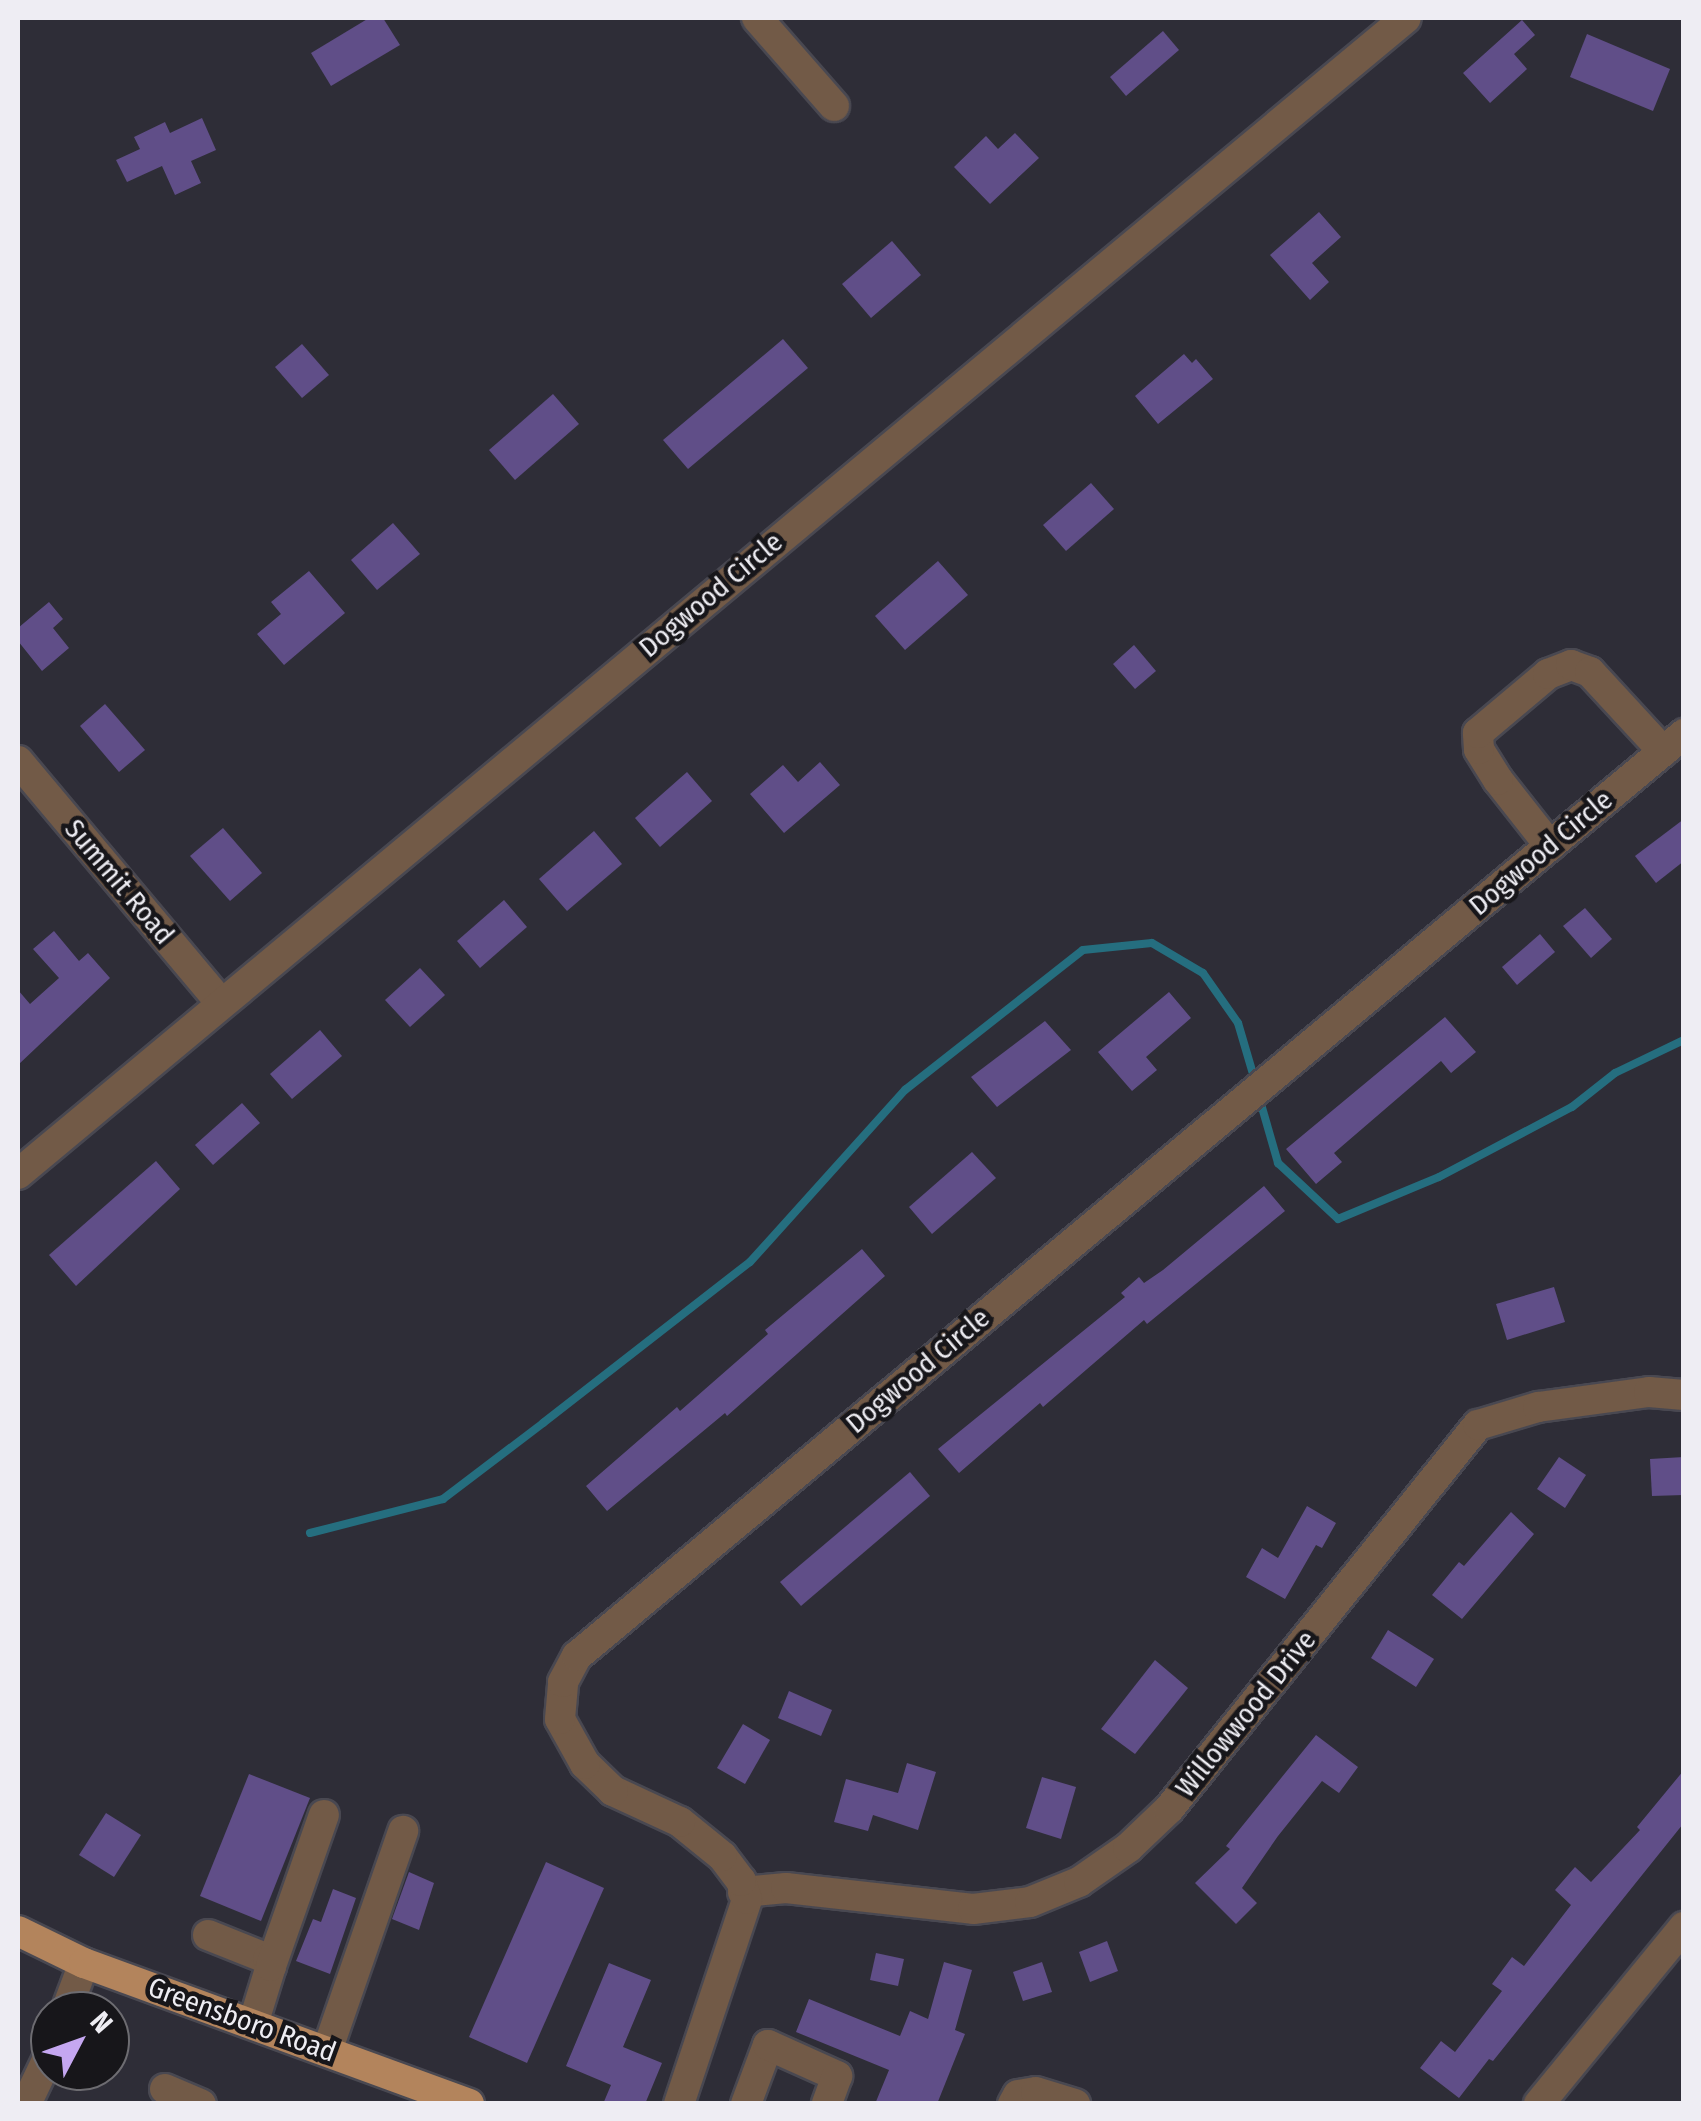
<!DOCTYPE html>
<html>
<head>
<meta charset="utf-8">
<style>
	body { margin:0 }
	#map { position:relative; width:1701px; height:2121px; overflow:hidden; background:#2e2d37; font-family:"Fira Sans Condensed",sans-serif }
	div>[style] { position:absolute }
	.stream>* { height:8px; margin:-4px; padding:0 4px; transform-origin:4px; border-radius:4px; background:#256e7f }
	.building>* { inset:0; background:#604e88 }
	.roads { filter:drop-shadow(2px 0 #494851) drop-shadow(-2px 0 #494851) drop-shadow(0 2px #494851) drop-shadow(0 -2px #494851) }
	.minor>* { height:30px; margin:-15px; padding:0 15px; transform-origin:15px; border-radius:15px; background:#725a47 }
	.major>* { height:30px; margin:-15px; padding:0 15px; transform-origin:15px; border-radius:15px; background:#b3845c }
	span { translate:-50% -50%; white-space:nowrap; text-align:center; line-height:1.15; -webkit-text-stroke:9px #17161a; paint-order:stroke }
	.street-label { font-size:28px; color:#eeedf3 }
	.frame { position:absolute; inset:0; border:20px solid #eeedf3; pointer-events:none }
	.north { position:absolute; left:30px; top:1991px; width:100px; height:100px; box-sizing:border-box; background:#17161a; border:2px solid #6d6c71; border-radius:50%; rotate:49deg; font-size:28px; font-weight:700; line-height:40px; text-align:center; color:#eeedf3 }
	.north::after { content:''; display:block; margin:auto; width:35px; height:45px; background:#c5a7f1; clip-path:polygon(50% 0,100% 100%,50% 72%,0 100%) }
</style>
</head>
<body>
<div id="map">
	<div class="stream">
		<div style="left:1259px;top:1097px;width:69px;rotate:73.9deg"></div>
		<div style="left:1278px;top:1163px;width:82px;rotate:43deg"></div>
		<div style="left:1338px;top:1219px;width:109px;rotate:-22.6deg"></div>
		<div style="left:1439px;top:1177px;width:150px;rotate:-27.8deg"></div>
		<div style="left:1572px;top:1107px;width:55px;rotate:-38.3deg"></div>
		<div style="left:1615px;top:1073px;width:76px;rotate:-25.6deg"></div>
		<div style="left:310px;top:1533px;width:137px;rotate:-14.3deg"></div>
		<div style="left:443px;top:1499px;width:126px;rotate:-37.2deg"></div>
		<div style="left:543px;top:1423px;width:262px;rotate:-37.9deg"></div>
		<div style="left:750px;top:1262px;width:232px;rotate:-48deg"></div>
		<div style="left:905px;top:1090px;width:226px;rotate:-38.2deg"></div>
		<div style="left:1083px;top:950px;width:69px;rotate:-5.8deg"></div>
		<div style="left:1152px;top:943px;width:59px;rotate:30.5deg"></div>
		<div style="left:1203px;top:973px;width:61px;rotate:55deg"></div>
		<div style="left:1238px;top:1023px;width:64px;rotate:73.6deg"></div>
	</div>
	<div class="building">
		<div style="clip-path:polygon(369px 18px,383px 18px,400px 45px,331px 86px,311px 53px)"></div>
		<div style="clip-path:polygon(1522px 20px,1535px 35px,1514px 54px,1527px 69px,1490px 103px,1463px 73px)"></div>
		<div style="clip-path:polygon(1163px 31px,1179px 50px,1126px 96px,1110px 77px)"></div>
		<div style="clip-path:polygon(1587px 34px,1670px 69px,1653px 111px,1570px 77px)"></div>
		<div style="clip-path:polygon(202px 118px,216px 150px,191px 161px,201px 183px,175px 195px,162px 166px,127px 182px,116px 160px,140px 149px,134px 137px,165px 122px,170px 133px)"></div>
		<div style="clip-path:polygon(1015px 133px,1039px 158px,990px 204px,954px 167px,986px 136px,998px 149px)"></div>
		<div style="clip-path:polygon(1319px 212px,1341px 237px,1312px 263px,1329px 282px,1310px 300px,1270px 255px)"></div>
		<div style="clip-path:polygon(892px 241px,921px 275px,871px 318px,842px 284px)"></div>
		<div style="clip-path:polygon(783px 339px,808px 368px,688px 469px,663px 440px)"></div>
		<div style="clip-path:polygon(302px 344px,329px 375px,302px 398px,275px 367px)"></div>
		<div style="clip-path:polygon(1184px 354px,1192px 363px,1196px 359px,1213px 379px,1158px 424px,1135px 396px)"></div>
		<div style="clip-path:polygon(553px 394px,579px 424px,515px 480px,489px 450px)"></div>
		<div style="clip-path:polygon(1091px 483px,1114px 509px,1066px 551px,1043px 525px)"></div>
		<div style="clip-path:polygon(393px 523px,420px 554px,377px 590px,351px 560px)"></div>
		<div style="clip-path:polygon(938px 561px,968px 595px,905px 650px,875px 616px)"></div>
		<div style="clip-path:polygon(309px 571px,345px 613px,284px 665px,257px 634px,281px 614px,271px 602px)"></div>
		<div style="clip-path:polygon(49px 602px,63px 619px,53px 628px,69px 648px,42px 671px,18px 641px,18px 628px)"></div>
		<div style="clip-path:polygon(1134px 645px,1156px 671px,1135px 689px,1113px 664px)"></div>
		<div style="clip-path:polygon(105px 704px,145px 750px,119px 772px,80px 726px)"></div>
		<div style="clip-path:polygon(820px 762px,840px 785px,784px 833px,750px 794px,783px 765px,798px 782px)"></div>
		<div style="clip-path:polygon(687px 772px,712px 801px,660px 847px,635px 818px)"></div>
		<div style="clip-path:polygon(1684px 819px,1684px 861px,1656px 883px,1635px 856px)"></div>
		<div style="clip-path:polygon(223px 828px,262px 873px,230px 901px,190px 856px)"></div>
		<div style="clip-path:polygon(594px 831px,622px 864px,567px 911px,539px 879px)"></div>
		<div style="clip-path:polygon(504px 900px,527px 927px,480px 968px,457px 941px)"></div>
		<div style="clip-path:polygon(1585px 908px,1612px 939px,1591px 958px,1563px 926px)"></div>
		<div style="clip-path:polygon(54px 931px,79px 961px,88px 953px,110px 978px,18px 1065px,18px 990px,30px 1004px,59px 978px,33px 949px)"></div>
		<div style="clip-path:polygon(1540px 934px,1555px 952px,1517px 985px,1502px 967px)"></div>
		<div style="clip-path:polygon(420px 968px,445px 995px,410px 1027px,385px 1000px)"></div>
		<div style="clip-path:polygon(1169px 992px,1191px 1018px,1146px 1057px,1157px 1070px,1132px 1091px,1098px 1052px)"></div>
		<div style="clip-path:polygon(1445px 1017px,1476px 1052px,1451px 1073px,1441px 1061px,1334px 1153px,1342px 1162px,1316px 1184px,1286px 1149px)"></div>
		<div style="clip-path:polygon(1045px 1021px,1071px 1050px,997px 1107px,971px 1077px)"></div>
		<div style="clip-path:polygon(320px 1030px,342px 1056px,292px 1099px,270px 1074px)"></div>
		<div style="clip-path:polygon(242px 1103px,260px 1123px,213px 1165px,195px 1145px)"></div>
		<div style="clip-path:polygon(972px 1152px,996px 1178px,932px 1234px,909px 1207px)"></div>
		<div style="clip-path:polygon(156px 1161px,180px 1189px,76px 1286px,49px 1255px)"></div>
		<div style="clip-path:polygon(1264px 1186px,1285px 1211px,1147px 1324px,1144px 1320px,1043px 1407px,1040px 1403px,959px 1473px,938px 1449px,1125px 1297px,1121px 1293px,1139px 1277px,1144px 1283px,1163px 1270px)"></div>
		<div style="clip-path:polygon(862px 1249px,885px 1276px,727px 1416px,725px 1413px,607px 1511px,586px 1486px,677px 1407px,680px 1411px,768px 1334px,765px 1330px)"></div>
		<div style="clip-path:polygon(1554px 1287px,1565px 1322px,1507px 1340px,1496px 1304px)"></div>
		<div style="clip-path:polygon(1559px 1457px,1586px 1475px,1565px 1508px,1537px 1489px)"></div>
		<div style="clip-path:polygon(1684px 1457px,1684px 1495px,1652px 1496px,1650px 1459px)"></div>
		<div style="clip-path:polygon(910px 1472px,930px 1496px,801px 1606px,780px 1582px)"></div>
		<div style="clip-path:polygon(1307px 1506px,1336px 1523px,1322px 1548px,1316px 1545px,1285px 1599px,1246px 1577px,1262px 1548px,1278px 1558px)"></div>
		<div style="clip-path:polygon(1511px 1512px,1534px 1534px,1462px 1619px,1432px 1595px,1459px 1562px,1464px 1566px)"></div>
		<div style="clip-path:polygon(1388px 1630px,1434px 1659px,1416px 1687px,1371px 1658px)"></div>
		<div style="clip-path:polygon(1155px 1660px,1188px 1688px,1135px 1754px,1101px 1729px)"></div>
		<div style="clip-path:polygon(789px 1691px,832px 1710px,821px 1736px,778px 1718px)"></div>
		<div style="clip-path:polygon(743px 1724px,770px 1740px,745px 1784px,717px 1768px)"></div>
		<div style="clip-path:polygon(1316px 1735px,1358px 1767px,1339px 1793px,1322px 1781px,1278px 1836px,1242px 1888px,1257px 1903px,1236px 1924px,1195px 1883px,1230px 1849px,1226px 1846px)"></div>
		<div style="clip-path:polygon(907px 1763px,936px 1772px,918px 1830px,873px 1815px,868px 1831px,834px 1822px,846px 1779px,898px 1793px)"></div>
		<div style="clip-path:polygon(1684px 1770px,1683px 1824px,1493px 2061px,1489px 2059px,1459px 2098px,1420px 2068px,1441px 2041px,1455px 2052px,1502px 1991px,1492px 1984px,1512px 1957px,1524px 1966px,1571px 1905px,1555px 1890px,1575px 1867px,1591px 1882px,1640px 1830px,1637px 1827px)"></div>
		<div style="clip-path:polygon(249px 1774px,310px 1798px,261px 1921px,200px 1896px)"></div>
		<div style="clip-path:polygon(1042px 1777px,1076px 1787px,1061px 1839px,1026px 1828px)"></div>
		<div style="clip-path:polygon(106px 1813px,141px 1835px,114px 1877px,79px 1855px)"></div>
		<div style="clip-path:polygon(546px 1862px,604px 1888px,527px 2063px,469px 2037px)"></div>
		<div style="clip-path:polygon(409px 1872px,434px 1883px,419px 1930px,392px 1919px)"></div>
		<div style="clip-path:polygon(333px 1889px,356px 1898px,330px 1974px,296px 1961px,313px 1919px,321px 1922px)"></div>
		<div style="clip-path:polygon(1107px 1941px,1118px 1971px,1090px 1982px,1079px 1952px)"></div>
		<div style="clip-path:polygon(876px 1953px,904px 1959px,898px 1986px,870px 1980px)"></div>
		<div style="clip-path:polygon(944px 1962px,972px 1970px,955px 2030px,965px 2034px,937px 2104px,875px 2104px,889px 2070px,796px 2032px,809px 1999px,900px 2036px,910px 2011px,928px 2019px)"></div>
		<div style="clip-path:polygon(1042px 1962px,1052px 1992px,1023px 2001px,1013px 1972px)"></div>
		<div style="clip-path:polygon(609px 1963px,651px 1980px,623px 2047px,662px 2063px,645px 2104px,603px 2104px,611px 2085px,566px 2066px)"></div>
	</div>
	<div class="roads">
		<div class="minor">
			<div style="left:757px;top:18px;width:117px;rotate:48.8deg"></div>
			<div style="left:18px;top:761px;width:314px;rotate:50deg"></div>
			<div style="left:1550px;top:846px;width:84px;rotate:-128.2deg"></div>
			<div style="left:1498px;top:780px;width:36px;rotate:-122deg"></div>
			<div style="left:1479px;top:749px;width:16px;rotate:-94deg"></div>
			<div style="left:1478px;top:733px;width:92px;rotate:-40.1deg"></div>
			<div style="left:1548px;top:674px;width:25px;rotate:-21deg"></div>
			<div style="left:1571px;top:665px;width:20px;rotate:20deg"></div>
			<div style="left:1590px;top:672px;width:108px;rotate:47.3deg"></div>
			<div style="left:18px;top:1174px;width:1806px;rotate:-39.79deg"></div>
			<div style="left:743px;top:1892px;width:43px;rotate:-5.3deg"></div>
			<div style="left:786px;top:1888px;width:188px;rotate:6.4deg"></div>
			<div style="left:973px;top:1909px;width:57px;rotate:-7deg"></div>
			<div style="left:1030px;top:1902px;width:53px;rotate:-22.2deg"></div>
			<div style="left:1079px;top:1882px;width:60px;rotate:-34.8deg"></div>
			<div style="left:1128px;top:1848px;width:57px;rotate:-43.6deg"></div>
			<div style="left:1169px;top:1809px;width:493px;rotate:-51.2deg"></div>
			<div style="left:1478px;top:1425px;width:63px;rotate:-16.7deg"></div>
			<div style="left:1538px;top:1407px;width:112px;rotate:-7.7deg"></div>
			<div style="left:1649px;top:1392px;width:35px;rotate:5deg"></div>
			<div style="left:208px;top:1935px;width:65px;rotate:21.8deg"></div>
			<div style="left:268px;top:1959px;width:8px;rotate:67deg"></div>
			<div style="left:271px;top:1966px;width:61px;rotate:107.2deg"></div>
			<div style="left:271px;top:1966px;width:160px;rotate:-70.7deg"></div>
			<div style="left:66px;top:2011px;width:51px;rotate:-69.4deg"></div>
			<div style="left:327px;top:2051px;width:233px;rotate:-70.9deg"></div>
			<div style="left:165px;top:2089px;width:39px;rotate:23deg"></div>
			<div style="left:26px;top:2104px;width:55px;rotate:-64.4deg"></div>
			<div style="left:679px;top:2104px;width:216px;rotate:-71.6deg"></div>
			<div style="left:747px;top:1899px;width:19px;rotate:-108deg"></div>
			<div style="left:741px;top:1881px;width:31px;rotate:-127deg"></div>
			<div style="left:722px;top:1856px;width:54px;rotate:-141deg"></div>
			<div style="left:680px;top:1822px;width:74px;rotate:-155.2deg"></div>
			<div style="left:613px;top:1791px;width:39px;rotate:-136deg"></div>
			<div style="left:585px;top:1764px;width:51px;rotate:-119.1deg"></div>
			<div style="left:560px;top:1719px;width:37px;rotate:-85deg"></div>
			<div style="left:563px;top:1682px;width:30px;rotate:-62deg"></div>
			<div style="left:577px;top:1656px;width:1441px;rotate:-39.79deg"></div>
			<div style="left:746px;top:2104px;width:63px;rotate:-69.6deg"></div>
			<div style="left:768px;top:2045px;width:76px;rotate:24.2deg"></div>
			<div style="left:837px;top:2076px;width:30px;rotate:110deg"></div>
			<div style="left:1013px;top:2104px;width:10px;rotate:-61deg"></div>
			<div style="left:1018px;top:2095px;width:18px;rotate:-9deg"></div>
			<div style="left:1036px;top:2092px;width:41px;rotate:17.1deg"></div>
			<div style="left:1539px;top:2104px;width:229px;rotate:-50.7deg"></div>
		</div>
		<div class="major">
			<div style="left:18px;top:1931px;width:73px;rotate:25.9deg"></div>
			<div style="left:84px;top:1963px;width:410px;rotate:20.1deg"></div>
		</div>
	</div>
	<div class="street-label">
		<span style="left:711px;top:595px;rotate:-40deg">Dogwood Circle</span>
		<span style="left:1541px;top:853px;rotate:-40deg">Dogwood Circle</span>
		<span style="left:119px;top:882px;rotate:50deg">Summit Road</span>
		<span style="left:918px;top:1371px;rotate:-40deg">Dogwood Circle</span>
		<span style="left:1246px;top:1714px;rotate:-51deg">Willowwood Drive</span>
		<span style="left:242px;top:2020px;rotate:20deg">Greensboro Road</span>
	</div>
	<div class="frame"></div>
	<div class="north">N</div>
</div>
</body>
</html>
